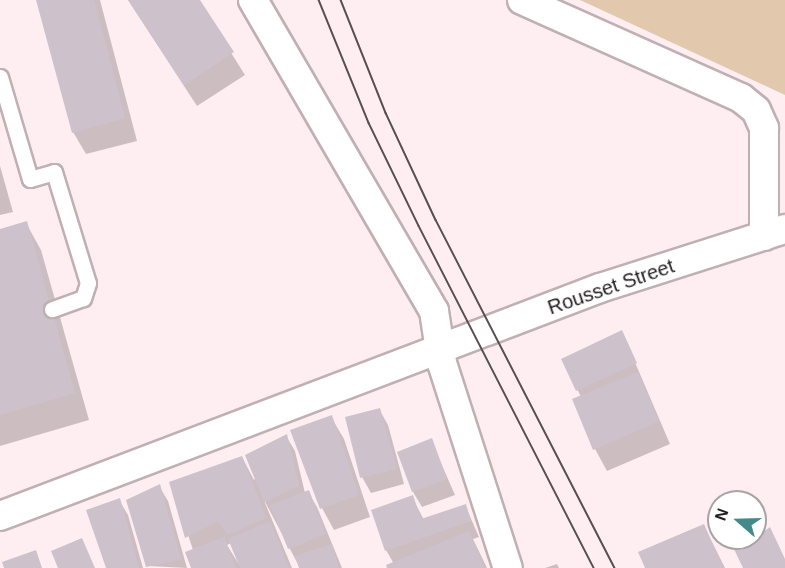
<!DOCTYPE html>
<html>
<head>
<meta charset="utf-8">
<style>
	body { margin:0 }
	#map { position:relative; width:785px; height:568px; overflow:hidden; background:#ffeef1; font-family:Arial,sans-serif }
	div>[style] { position:absolute }
	.green>* { inset:0; background:#e2c8ac }
	.shadow>* { inset:0; background:#0003 }
	.building>* { inset:0; background:#cdc2cc }
	.roads { filter:drop-shadow(2px 0 #c0b0b3) drop-shadow(-2px 0 #c0b0b3) drop-shadow(0 2px #c0b0b3) drop-shadow(0 -2px #c0b0b3) }
	.service>* { height:15px; margin:-7.5px; padding:0 7.5px; transform-origin:7.5px; border-radius:7.5px; background:#fff }
	.minor>* { height:28px; margin:-14px; padding:0 14px; transform-origin:14px; border-radius:14px; background:#fff }
	.tram>* { height:1.5px; margin:-0.75px; padding:0 0.75px; transform-origin:0.75px; border-radius:0.75px; background:#574e50 }
	span { translate:-50% -50%; white-space:nowrap; text-align:center; line-height:1.15; -webkit-text-stroke:5px #fff; paint-order:stroke }
	.street-label { font-size:20px; color:#221c1d }
	.north { position:absolute; left:707px; top:490px; width:60px; height:60px; box-sizing:border-box; background:#fff; border:2px solid #a7a4a5; border-radius:50%; rotate:290deg; font-size:16px; font-weight:700; line-height:24px; text-align:center; color:#221c1d }
	.north::after { content:''; display:block; margin:auto; width:21px; height:27px; background:#428a8c; clip-path:polygon(50% 0,100% 100%,50% 72%,0 100%) }
</style>
</head>
<body>
<div id="map">
	<div class="green">
		<div style="clip-path:polygon(580px 0,785px 0,785px 95px)"></div>
	</div>
	<div class="shadow">
		<div style="clip-path:polygon(38px 0,100px 0,137px 141px,86px 154px,73px 132px)"></div>
		<div style="clip-path:polygon(128px 0,198px 0,245px 75px,197px 106px)"></div>
		<div style="clip-path:polygon(0 166px,13px 212px,0 215px)"></div>
		<div style="clip-path:polygon(26px 223px,41px 250px,89px 420px,0 446px,0 230px)"></div>
		<div style="clip-path:polygon(622px 332px,670px 444px,607px 471px,595px 449px,581px 397px,563px 360px)"></div>
		<div style="clip-path:polygon(379px 409px,388px 425px,404px 484px,371px 493px,362px 477px)"></div>
		<div style="clip-path:polygon(331px 417px,344px 439px,370px 517px,334px 530px,322px 508px)"></div>
		<div style="clip-path:polygon(evenodd,286px 436px,295px 451px,305px 493px,308px 492px,317px 507px,342px 568px,300px 568px,263px 498px,292px 568px,193px 568px,193px 550px,171px 483px,242px 457px,254px 480px,286px 436px,231px 543px,240px 562px,238px 563px,227px 545px,231px 543px)"></div>
		<div style="clip-path:polygon(431px 440px,455px 495px,422px 507px,413px 492px)"></div>
		<div style="clip-path:polygon(159px 486px,168px 501px,187px 568px,147px 566px)"></div>
		<div style="clip-path:polygon(412px 497px,424px 520px,465px 505px,479px 537px,473px 539px,487px 568px,389px 568px,394px 564px,386px 550px)"></div>
		<div style="clip-path:polygon(119px 500px,128px 515px,143px 568px,107px 568px)"></div>
		<div style="clip-path:polygon(704px 526px,725px 568px,646px 568px)"></div>
		<div style="clip-path:polygon(557px 564px,559px 568px,545px 568px)"></div>
	</div>
	<div class="building">
		<div style="clip-path:polygon(36px 0,94px 0,125px 118px,72px 133px)"></div>
		<div style="clip-path:polygon(128px 0,200px 0,234px 52px,184px 85px)"></div>
		<div style="clip-path:polygon(27px 221px,75px 393px,0 415px,0 229px)"></div>
		<div style="clip-path:polygon(622px 330px,637px 363px,576px 391px,561px 359px)"></div>
		<div style="clip-path:polygon(638px 372px,659px 421px,593px 450px,572px 399px)"></div>
		<div style="clip-path:polygon(380px 408px,397px 469px,360px 478px,345px 417px)"></div>
		<div style="clip-path:polygon(332px 415px,359px 495px,320px 509px,290px 430px)"></div>
		<div style="clip-path:polygon(287px 434px,299px 486px,264px 502px,245px 455px)"></div>
		<div style="clip-path:polygon(432px 438px,447px 479px,412px 492px,397px 452px)"></div>
		<div style="clip-path:polygon(242px 456px,266px 518px,228px 535px,218px 521px,185px 538px,169px 482px)"></div>
		<div style="clip-path:polygon(160px 484px,181px 559px,146px 567px,126px 500px)"></div>
		<div style="clip-path:polygon(309px 490px,326px 534px,288px 549px,270px 505px)"></div>
		<div style="clip-path:polygon(413px 495px,421px 519px,466px 504px,471px 521px,385px 551px,371px 510px)"></div>
		<div style="clip-path:polygon(120px 498px,139px 568px,106px 568px,86px 510px)"></div>
		<div style="clip-path:polygon(270px 521px,289px 568px,240px 568px,228px 539px)"></div>
		<div style="clip-path:polygon(704px 524px,723px 568px,645px 568px,638px 552px)"></div>
		<div style="clip-path:polygon(770px 527px,785px 559px,785px 568px,743px 568px,732px 545px,755px 538px)"></div>
		<div style="clip-path:polygon(469px 531px,485px 568px,387px 568px,386px 565px)"></div>
		<div style="clip-path:polygon(224px 537px,236px 568px,191px 568px,185px 552px)"></div>
		<div style="clip-path:polygon(82px 538px,95px 568px,58px 568px,51px 551px)"></div>
		<div style="clip-path:polygon(332px 544px,339px 568px,299px 568px,295px 556px)"></div>
		<div style="clip-path:polygon(36px 550px,42px 568px,4px 568px,2px 562px)"></div>
	</div>
	<div class="roads">
		<div class="service">
			<div style="left:0;top:77px;width:106px;rotate:73.6deg"></div>
			<div style="left:30px;top:179px;width:25px;rotate:-16deg"></div>
			<div style="left:54px;top:172px;width:116px;rotate:73deg"></div>
			<div style="left:88px;top:283px;width:16px;rotate:108deg"></div>
			<div style="left:83px;top:298px;width:33px;rotate:160deg"></div>
		</div>
		<div class="minor">
			<div style="left:253px;top:0;width:360px;rotate:59.8deg"></div>
			<div style="left:434px;top:311px;width:53px;rotate:81.3deg"></div>
			<div style="left:442px;top:363px;width:215px;rotate:72.2deg"></div>
			<div style="left:522px;top:0;width:240px;rotate:24.1deg"></div>
			<div style="left:741px;top:98px;width:19px;rotate:39deg"></div>
			<div style="left:756px;top:110px;width:20px;rotate:66deg"></div>
			<div style="left:764px;top:128px;width:108px;rotate:90deg"></div>
			<div style="left:0;top:516px;width:642px;rotate:-20.81deg"></div>
			<div style="left:600px;top:288px;width:194px;rotate:-17.7deg"></div>
		</div>
	</div>
	<div class="tram">
		<div style="left:319px;top:0;width:133px;rotate:67.9deg"></div>
		<div style="left:369px;top:123px;width:114px;rotate:64.1deg"></div>
		<div style="left:419px;top:226px;width:384px;rotate:62.9deg"></div>
		<div style="left:341px;top:0;width:122px;rotate:68.3deg"></div>
		<div style="left:386px;top:113px;width:118px;rotate:65deg"></div>
		<div style="left:436px;top:220px;width:391px;rotate:62.8deg"></div>
	</div>
	<div class="street-label">
		<span style="left:611px;top:287px;rotate:-19deg">Rousset Street</span>
	</div>
	<div class="north">N</div>
</div>
</body>
</html>
